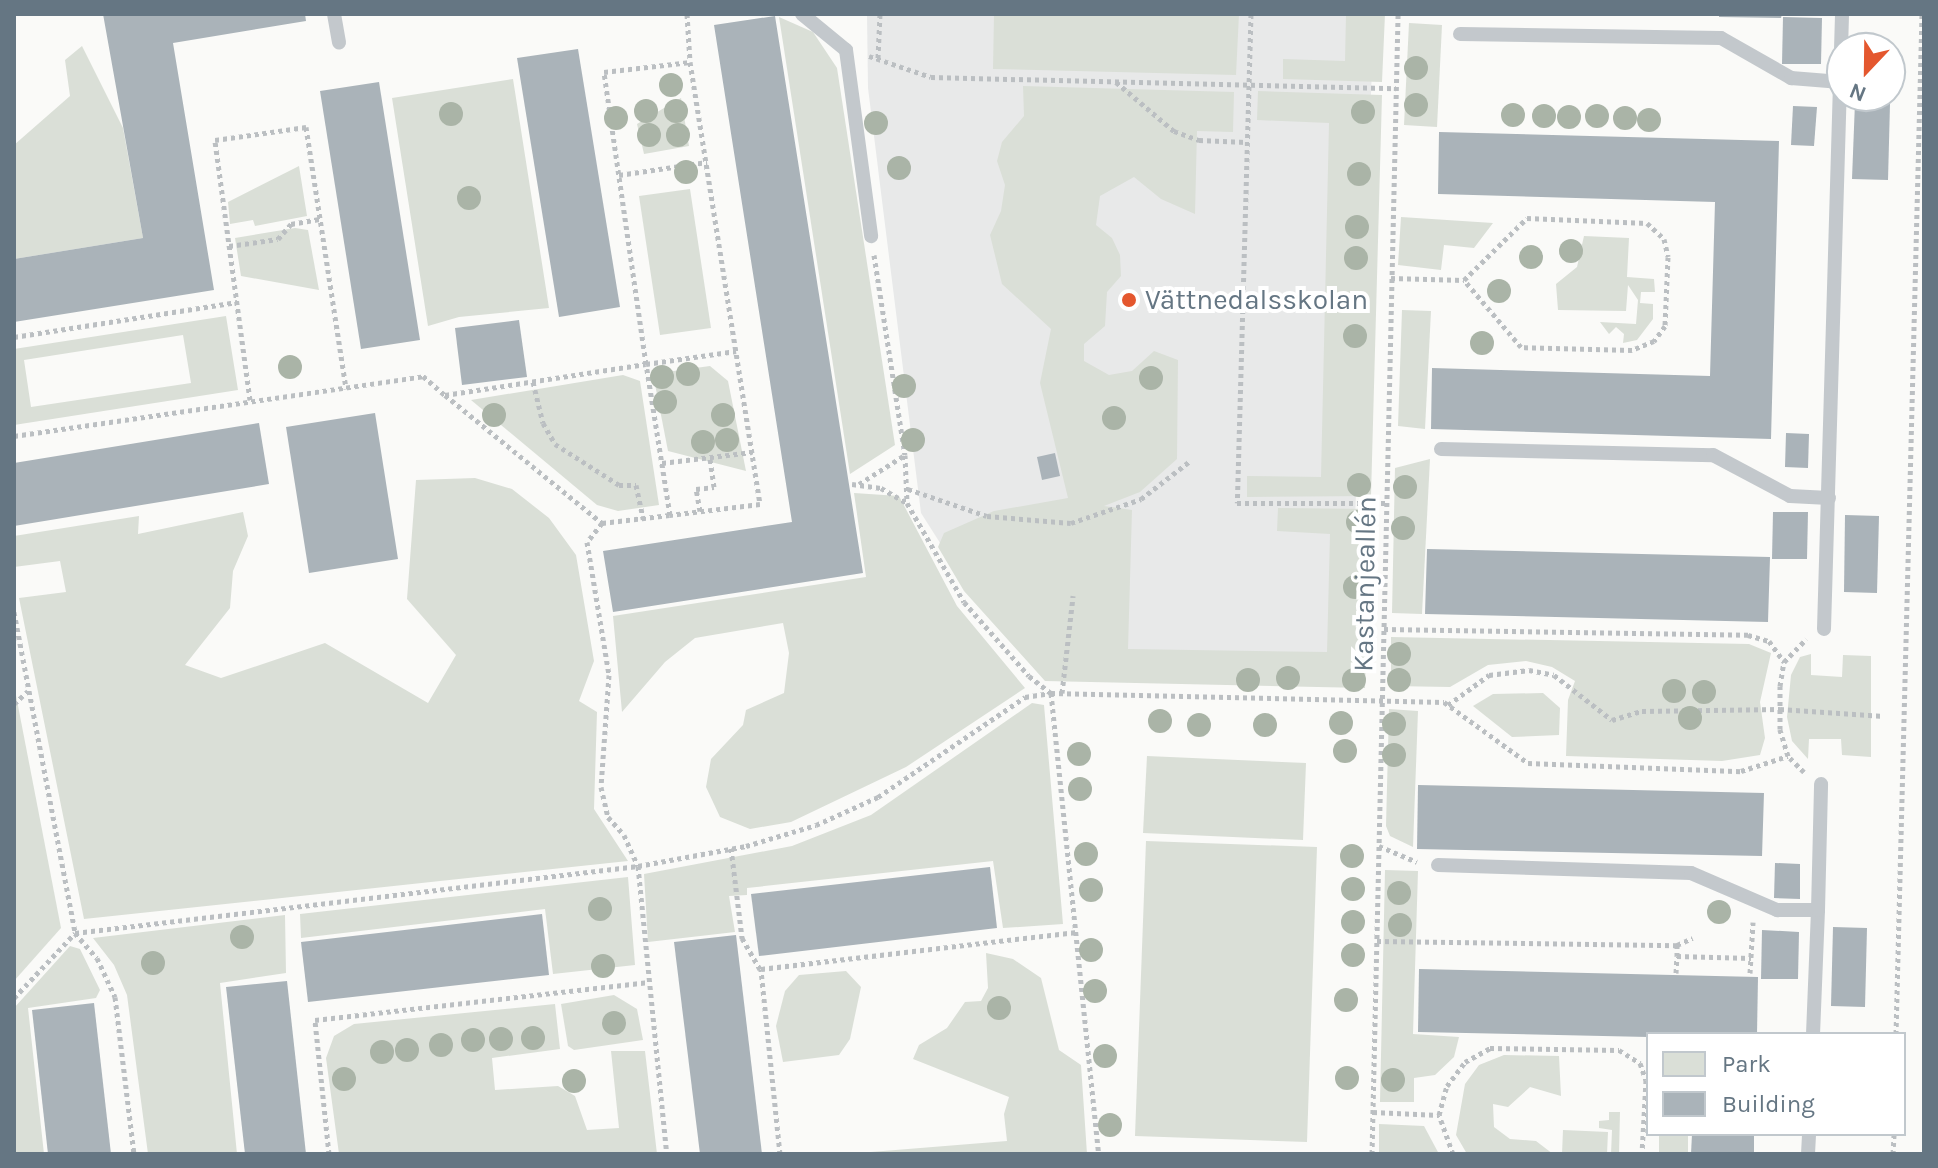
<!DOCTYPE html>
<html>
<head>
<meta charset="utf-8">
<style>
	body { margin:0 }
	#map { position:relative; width:1938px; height:1168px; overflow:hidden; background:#fafaf8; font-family:Karla,sans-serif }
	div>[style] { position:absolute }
	.built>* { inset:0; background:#e8e9e9 }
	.green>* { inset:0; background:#dadfd7 }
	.building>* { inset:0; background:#aab3b9 }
	.path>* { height:5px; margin-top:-2.5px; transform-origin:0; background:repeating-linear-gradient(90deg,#bbbfc2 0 4px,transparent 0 8px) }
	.service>* { height:14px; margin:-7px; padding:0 7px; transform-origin:7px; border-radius:7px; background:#c3c8cc }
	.trees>* { width:24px; height:24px; margin:-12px; border-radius:50%; background:#aab4a7 }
	.dots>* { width:22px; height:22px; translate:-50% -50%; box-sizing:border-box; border:4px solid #fff; border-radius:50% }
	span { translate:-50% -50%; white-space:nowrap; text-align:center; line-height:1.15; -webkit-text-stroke:8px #fff; paint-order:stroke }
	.poi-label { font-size:28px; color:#657683 }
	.left { translate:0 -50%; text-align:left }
	.street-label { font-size:28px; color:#657683 }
	.frame { position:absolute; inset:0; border:16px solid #657683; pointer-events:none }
	.legend { position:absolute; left:1646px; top:1032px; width:260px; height:104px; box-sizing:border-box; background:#fff; border:2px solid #c1c8cd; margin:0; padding:10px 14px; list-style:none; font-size:24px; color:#657683 }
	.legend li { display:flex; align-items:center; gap:16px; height:40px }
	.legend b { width:40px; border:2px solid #c1c8cd }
	.north { position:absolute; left:1826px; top:32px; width:80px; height:80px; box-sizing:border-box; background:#fff; border:2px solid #c1c8cd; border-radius:50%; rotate:202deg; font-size:22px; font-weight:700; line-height:32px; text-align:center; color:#657683 }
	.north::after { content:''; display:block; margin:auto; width:28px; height:36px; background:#e4572e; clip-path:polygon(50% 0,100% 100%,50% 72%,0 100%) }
</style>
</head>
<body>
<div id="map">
	<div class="built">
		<div style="clip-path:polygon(867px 14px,1374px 14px,1349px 680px,1046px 676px,970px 590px,921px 513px,868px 88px)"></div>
	</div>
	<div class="green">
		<div style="clip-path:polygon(994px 14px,1239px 14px,1236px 75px,993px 69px)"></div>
		<div style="clip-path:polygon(1346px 14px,1385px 14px,1382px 82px,1283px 79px,1283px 59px,1345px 61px)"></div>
		<div style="clip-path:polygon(779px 17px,813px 32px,837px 68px,895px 445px,850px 474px)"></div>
		<div style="clip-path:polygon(1409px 23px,1442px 25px,1437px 127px,1404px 125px)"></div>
		<div style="clip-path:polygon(82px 46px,123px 128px,143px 238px,14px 259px,14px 145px,70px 96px,65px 60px)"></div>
		<div style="clip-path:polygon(513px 79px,549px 308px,459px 317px,428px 326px,392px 98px)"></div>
		<div style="clip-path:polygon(1023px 86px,1234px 92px,1233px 132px,1197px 131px,1195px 214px,1161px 199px,1134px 177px,1100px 196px,1096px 225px,1112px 238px,1120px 255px,1121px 276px,1107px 292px,1105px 326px,1084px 344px,1084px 361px,1109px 375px,1132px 371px,1154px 351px,1178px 360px,1177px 459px,1140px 492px,1104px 506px,1132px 510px,1128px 649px,1327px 652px,1330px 534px,1277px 531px,1278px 508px,1371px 509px,1365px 688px,1045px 681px,964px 591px,938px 547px,944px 533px,994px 511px,1068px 498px,1040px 383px,1051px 329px,1002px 284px,990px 235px,1001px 211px,1005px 185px,997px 161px,1002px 142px,1024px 116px)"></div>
		<div style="clip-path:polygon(1258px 91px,1382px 95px,1371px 496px,1247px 497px,1247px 476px,1321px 477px,1329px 123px,1257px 120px)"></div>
		<div style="clip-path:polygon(681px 98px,689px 146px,644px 154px,637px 124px)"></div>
		<div style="clip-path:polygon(299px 166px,307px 216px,255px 226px,253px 220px,230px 224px,228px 202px)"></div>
		<div style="clip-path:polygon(690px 189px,711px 328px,660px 335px,639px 196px)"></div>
		<div style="clip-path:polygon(1401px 217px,1493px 223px,1474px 248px,1444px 245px,1441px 270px,1398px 265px)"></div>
		<div style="clip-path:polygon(295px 228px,308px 230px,319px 290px,241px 276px,235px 238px)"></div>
		<div style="clip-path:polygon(1584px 236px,1629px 238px,1627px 277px,1654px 279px,1655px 292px,1641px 292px,1640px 303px,1653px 304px,1653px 319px,1637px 340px,1623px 343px,1624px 334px,1616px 327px,1609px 334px,1600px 322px,1636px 324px,1638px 300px,1628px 285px,1626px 311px,1558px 310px,1556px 284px,1577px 267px)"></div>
		<div style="clip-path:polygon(1402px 310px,1431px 311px,1425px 429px,1398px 426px)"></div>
		<div style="clip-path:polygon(evenodd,226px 316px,238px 390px,14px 425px,14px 349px,226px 316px,183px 335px,191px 383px,31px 407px,24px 360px,183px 335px)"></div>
		<div style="clip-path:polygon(710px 366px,728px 381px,746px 471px,668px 451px,654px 379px,659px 373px)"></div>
		<div style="clip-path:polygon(623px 375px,640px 381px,659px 505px,618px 511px,597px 505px,471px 400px)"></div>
		<div style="clip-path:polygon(1430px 459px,1422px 614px,1392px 613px,1395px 468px)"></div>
		<div style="clip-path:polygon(475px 478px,512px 489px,549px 518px,576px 555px,594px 661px,579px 701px,597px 712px,594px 809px,628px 861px,84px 919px,19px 598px,66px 592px,60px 561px,14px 567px,14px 536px,139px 516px,138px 534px,243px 512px,248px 536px,233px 571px,230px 608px,185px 665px,221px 678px,325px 643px,428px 703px,456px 655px,407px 599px,416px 480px)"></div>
		<div style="clip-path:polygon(854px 493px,899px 496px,957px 606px,1025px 688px,906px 767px,791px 822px,750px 829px,720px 817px,706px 787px,711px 759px,743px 725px,746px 710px,784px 693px,789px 653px,783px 623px,695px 638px,665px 662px,622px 712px,613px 616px,866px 577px)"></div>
		<div style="clip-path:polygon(1391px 637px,1749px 644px,1771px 653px,1760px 702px,1765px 738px,1760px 755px,1722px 761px,1566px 756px,1568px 700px,1575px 681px,1552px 667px,1526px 661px,1488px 665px,1450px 687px,1391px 686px)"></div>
		<div style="clip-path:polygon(1811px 654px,1811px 675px,1842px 677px,1843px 655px,1871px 656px,1871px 757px,1842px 755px,1841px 739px,1809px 739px,1808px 759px,1792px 741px,1787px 717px,1791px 675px,1800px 657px)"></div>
		<div style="clip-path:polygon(14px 685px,61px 928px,14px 981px)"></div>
		<div style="clip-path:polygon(1543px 693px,1560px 708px,1559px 735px,1512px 737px,1473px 706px,1493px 694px)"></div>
		<div style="clip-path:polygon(1032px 703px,1044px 705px,1063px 924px,1003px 928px,993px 861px,747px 888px,747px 895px,729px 896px,735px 932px,648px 942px,644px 874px,792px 846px,871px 815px)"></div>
		<div style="clip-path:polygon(1389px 709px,1418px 711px,1413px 847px,1390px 836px,1386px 826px)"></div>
		<div style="clip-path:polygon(1147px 756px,1306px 763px,1303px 840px,1143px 833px)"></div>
		<div style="clip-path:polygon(1146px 841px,1317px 847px,1307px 1142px,1135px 1136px)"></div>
		<div style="clip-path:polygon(1385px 870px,1418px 871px,1413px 1034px,1459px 1037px,1454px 1057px,1435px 1075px,1414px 1078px,1414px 1102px,1380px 1102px)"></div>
		<div style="clip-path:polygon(628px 877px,635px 965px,553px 974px,545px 909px,301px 938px,300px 914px)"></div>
		<div style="clip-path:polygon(285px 915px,286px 973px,220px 983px,237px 1154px,148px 1154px,127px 995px,114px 965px,93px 938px)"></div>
		<div style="clip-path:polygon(70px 946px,80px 949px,100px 990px,96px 998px,28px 1008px,44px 1154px,14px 1154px,14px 1008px)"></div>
		<div style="clip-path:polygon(986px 953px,1013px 959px,1041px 978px,1059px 1050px,1081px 1065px,1087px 1154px,846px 1154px,1007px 1141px,1004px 1114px,1009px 1097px,913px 1059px,919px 1045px,947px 1028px,965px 1002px,981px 1001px,988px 988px)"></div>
		<div style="clip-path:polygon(846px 971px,861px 987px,850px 1039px,839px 1055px,783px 1062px,776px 1026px,785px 991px,799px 975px)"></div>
		<div style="clip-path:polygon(614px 995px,637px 1009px,643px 1040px,574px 1050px,568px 1046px,561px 1004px)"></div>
		<div style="clip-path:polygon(555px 1004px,560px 1049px,492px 1058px,495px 1090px,558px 1086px,575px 1096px,587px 1130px,619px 1128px,611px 1051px,645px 1051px,657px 1154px,339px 1154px,326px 1058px,334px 1036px,354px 1024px)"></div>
		<div style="clip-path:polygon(1504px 1055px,1559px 1056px,1561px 1096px,1530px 1087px,1508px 1107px,1493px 1104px,1494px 1127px,1510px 1139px,1536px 1141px,1553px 1154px,1467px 1154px,1456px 1135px,1465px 1084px,1479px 1065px)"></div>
		<div style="clip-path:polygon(1609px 1112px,1620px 1112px,1619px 1154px,1611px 1154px,1612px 1130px,1599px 1128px,1599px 1121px,1609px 1120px)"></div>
		<div style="clip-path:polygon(1379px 1124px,1424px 1126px,1439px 1154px,1379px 1154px)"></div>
		<div style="clip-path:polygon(1563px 1130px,1608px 1132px,1607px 1154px,1562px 1154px)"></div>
		<div style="clip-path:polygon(1659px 1134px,1688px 1134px,1688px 1154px,1659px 1154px)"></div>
	</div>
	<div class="building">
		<div style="clip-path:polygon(103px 14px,305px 14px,306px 21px,173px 43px,214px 290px,14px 322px,14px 259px,143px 238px)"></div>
		<div style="clip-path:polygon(1719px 14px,1782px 14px,1781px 18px,1719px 17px)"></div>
		<div style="clip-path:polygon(775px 16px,863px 573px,613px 612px,603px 551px,792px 522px,714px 25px)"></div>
		<div style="clip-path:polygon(1783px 17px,1822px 18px,1821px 64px,1782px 64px)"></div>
		<div style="clip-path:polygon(578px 49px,620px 307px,559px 317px,517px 58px)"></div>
		<div style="clip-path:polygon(379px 82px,420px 340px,361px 349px,320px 91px)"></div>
		<div style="clip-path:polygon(1855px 102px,1890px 104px,1888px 180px,1852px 179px)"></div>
		<div style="clip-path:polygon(1793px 106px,1817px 107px,1814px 146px,1791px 145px)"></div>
		<div style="clip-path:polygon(1439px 132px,1779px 141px,1771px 439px,1431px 429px,1432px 368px,1710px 376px,1715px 202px,1438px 194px)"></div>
		<div style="clip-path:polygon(519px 320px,527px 377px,462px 385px,455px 328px)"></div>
		<div style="clip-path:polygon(375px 413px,398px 559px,309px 573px,286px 427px)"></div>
		<div style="clip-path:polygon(259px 423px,269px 484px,14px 526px,14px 463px)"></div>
		<div style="clip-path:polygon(1786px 433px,1809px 434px,1808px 468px,1785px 467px)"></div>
		<div style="clip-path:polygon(1055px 453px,1060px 476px,1042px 480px,1037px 457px)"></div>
		<div style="clip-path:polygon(1773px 512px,1808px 512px,1807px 559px,1772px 559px)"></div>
		<div style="clip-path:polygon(1845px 515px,1879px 516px,1877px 593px,1844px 592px)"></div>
		<div style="clip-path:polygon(1427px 549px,1770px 557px,1768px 622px,1425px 614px)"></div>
		<div style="clip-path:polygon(1418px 785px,1764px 793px,1762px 856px,1417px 849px)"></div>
		<div style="clip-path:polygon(1775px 863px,1800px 864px,1800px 899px,1774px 898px)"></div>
		<div style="clip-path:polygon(990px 867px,997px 928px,759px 956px,751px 894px)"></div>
		<div style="clip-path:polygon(542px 914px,549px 975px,308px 1002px,301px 942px)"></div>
		<div style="clip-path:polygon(1833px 927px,1867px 928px,1865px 1007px,1831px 1006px)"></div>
		<div style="clip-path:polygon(1762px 930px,1799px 932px,1798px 979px,1761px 979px)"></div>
		<div style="clip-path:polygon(736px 935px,762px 1154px,700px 1154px,674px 942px)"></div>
		<div style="clip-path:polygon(1419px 969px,1758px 977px,1757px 1034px,1648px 1037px,1418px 1032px)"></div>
		<div style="clip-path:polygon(287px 981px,306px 1154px,245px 1154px,226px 987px)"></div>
		<div style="clip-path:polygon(94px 1003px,111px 1154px,48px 1154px,32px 1010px)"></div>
		<div style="clip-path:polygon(1692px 1134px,1754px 1134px,1754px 1154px,1691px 1154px)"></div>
	</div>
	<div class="path">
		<div style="left:687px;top:14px;width:48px;rotate:86.4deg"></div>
		<div style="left:1251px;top:14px;width:489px;rotate:91.6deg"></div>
		<div style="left:1237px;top:503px;width:150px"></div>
		<div style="left:869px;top:56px;width:65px;rotate:18.7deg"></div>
		<div style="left:931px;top:77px;width:465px;rotate:1.4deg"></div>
		<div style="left:878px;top:58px;width:44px;rotate:-87.4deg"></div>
		<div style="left:1116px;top:82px;width:76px;rotate:40.2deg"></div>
		<div style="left:1174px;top:131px;width:27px;rotate:20deg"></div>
		<div style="left:1199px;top:140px;width:47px;rotate:2.4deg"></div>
		<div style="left:619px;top:175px;width:89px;rotate:-8.4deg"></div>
		<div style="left:229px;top:246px;width:49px;rotate:-8.1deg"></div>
		<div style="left:278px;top:239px;width:20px;rotate:-49deg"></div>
		<div style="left:291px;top:224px;width:29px;rotate:-10deg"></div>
		<div style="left:874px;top:255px;width:202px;rotate:81.2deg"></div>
		<div style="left:905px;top:455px;width:48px;rotate:87.6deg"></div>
		<div style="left:907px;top:503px;width:114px;rotate:60.1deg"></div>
		<div style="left:964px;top:602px;width:98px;rotate:48.7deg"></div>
		<div style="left:1029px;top:676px;width:28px;rotate:38deg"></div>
		<div style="left:1051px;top:693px;width:463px;rotate:84.1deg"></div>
		<div style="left:1391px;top:278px;width:73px;rotate:1.6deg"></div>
		<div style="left:1464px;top:280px;width:88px;rotate:-44.5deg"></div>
		<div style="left:1527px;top:218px;width:120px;rotate:2.4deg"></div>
		<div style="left:1647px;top:223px;width:23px;rotate:43deg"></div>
		<div style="left:1664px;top:239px;width:18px;rotate:77deg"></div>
		<div style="left:1668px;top:257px;width:69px;rotate:92.5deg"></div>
		<div style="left:1665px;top:326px;width:19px;rotate:126deg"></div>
		<div style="left:1654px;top:341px;width:24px;rotate:158deg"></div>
		<div style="left:1632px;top:350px;width:111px;rotate:-178.5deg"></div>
		<div style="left:1521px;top:347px;width:88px;rotate:-130.4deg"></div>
		<div style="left:14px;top:337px;width:226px;rotate:-8.9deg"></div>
		<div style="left:533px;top:382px;width:42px;rotate:76.3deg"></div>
		<div style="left:543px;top:423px;width:24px;rotate:60deg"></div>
		<div style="left:555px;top:444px;width:76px;rotate:32.6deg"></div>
		<div style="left:619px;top:485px;width:17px"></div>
		<div style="left:636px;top:485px;width:35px;rotate:78deg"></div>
		<div style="left:445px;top:395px;width:203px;rotate:39.2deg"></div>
		<div style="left:602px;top:523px;width:68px;rotate:-6.7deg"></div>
		<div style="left:670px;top:515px;width:153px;rotate:-99deg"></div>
		<div style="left:646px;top:364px;width:91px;rotate:-8.2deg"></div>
		<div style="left:250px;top:400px;width:262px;rotate:-97.7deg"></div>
		<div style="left:215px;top:140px;width:92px;rotate:-8.1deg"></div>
		<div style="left:306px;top:127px;width:265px;rotate:81.3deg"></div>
		<div style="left:14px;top:436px;width:413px;rotate:-8.3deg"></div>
		<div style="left:423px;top:376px;width:29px;rotate:41deg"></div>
		<div style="left:445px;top:395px;width:203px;rotate:-8.8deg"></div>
		<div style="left:646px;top:364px;width:295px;rotate:-98.2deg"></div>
		<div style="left:604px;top:72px;width:87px;rotate:-6.6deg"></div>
		<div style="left:690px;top:62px;width:448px;rotate:81deg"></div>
		<div style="left:760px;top:504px;width:91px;rotate:173deg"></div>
		<div style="left:662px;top:463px;width:91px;rotate:-7deg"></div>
		<div style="left:852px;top:484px;width:29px;rotate:8deg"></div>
		<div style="left:881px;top:488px;width:30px;rotate:30deg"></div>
		<div style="left:859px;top:484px;width:54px;rotate:-32.2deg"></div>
		<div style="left:908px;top:489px;width:83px;rotate:18.9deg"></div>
		<div style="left:987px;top:516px;width:84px;rotate:4.8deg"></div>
		<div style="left:1071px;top:523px;width:74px;rotate:-18.9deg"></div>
		<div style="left:1141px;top:499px;width:62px;rotate:-37.8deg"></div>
		<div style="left:700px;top:511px;width:22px;rotate:-100deg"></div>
		<div style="left:696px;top:489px;width:18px;rotate:-6deg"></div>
		<div style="left:714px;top:487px;width:30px;rotate:-98deg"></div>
		<div style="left:602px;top:523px;width:24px;rotate:128deg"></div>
		<div style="left:587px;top:542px;width:135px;rotate:80.6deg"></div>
		<div style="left:609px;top:675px;width:112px;rotate:94.1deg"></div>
		<div style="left:601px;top:787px;width:31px;rotate:77deg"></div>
		<div style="left:608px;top:817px;width:24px;rotate:48deg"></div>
		<div style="left:624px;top:835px;width:34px;rotate:66deg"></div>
		<div style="left:638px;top:866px;width:289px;rotate:84.3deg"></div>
		<div style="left:14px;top:612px;width:327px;rotate:79.2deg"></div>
		<div style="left:75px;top:933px;width:33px;rotate:49deg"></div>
		<div style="left:97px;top:958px;width:43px;rotate:65.2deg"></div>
		<div style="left:115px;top:997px;width:158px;rotate:83.1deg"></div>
		<div style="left:1384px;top:629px;width:364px;rotate:0.9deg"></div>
		<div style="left:1748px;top:635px;width:22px;rotate:16deg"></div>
		<div style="left:1769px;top:641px;width:26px;rotate:54deg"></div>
		<div style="left:1062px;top:693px;width:98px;rotate:-83.5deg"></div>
		<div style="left:14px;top:704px;width:19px;rotate:-43deg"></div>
		<div style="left:1448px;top:705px;width:51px;rotate:-36.2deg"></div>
		<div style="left:1489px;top:675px;width:40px;rotate:-7.1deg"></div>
		<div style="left:1529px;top:670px;width:25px;rotate:11deg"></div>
		<div style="left:1554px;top:675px;width:73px;rotate:37.8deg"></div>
		<div style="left:1612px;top:720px;width:31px;rotate:-17deg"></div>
		<div style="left:1642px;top:711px;width:138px;rotate:-0.8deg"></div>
		<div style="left:1780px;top:709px;width:104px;rotate:3.9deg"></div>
		<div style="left:1804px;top:772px;width:23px;rotate:-135deg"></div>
		<div style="left:1788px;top:756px;width:28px;rotate:-107deg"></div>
		<div style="left:1780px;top:729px;width:43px;rotate:-90deg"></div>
		<div style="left:1780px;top:686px;width:24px;rotate:-81deg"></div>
		<div style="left:1784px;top:662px;width:32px;rotate:-46deg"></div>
		<div style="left:1379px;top:846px;width:41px;rotate:22.8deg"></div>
		<div style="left:731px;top:848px;width:91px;rotate:83deg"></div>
		<div style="left:742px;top:938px;width:36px;rotate:60deg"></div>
		<div style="left:1377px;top:941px;width:300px;rotate:0.8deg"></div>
		<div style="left:1677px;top:945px;width:11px;rotate:90deg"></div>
		<div style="left:1677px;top:945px;width:17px;rotate:-24deg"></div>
		<div style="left:1676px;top:973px;width:17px;rotate:-87deg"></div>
		<div style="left:1677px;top:956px;width:74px;rotate:1.5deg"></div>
		<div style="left:1750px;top:973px;width:51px;rotate:-86.6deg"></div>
		<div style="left:14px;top:998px;width:89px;rotate:-46.8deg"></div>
		<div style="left:75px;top:933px;width:567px;rotate:-6.79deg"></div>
		<div style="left:638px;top:866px;width:110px;rotate:-10.5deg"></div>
		<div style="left:746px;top:846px;width:73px;rotate:-16.7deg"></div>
		<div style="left:816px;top:825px;width:68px;rotate:-24.3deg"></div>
		<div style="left:878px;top:797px;width:178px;rotate:-34.2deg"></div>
		<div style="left:1025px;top:697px;width:26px;rotate:-9deg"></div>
		<div style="left:1051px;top:693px;width:393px;rotate:1.3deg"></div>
		<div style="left:1444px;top:702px;width:104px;rotate:36deg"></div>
		<div style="left:1528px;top:763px;width:213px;rotate:2.2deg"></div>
		<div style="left:1741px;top:771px;width:49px;rotate:-17.7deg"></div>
		<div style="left:1896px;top:1034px;width:1020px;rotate:-88.54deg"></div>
		<div style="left:1373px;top:1112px;width:66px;rotate:2.6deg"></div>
		<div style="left:329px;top:1154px;width:135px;rotate:-96deg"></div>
		<div style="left:315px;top:1020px;width:334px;rotate:-6.5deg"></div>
		<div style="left:780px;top:1154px;width:186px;rotate:-95.9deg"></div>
		<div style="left:761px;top:969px;width:318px;rotate:-6.7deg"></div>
		<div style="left:1372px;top:1154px;width:1140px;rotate:-88.69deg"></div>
		<div style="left:1453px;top:1154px;width:41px;rotate:-109.7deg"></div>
		<div style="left:1439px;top:1115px;width:30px;rotate:-75deg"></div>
		<div style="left:1447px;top:1086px;width:30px;rotate:-53deg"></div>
		<div style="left:1465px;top:1062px;width:29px;rotate:-29deg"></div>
		<div style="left:1490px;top:1048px;width:129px;rotate:0.9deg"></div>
		<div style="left:1619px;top:1050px;width:25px;rotate:32deg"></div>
		<div style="left:1640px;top:1063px;width:18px;rotate:71deg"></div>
		<div style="left:1646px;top:1080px;width:74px;rotate:93.1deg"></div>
		<div style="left:1893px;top:1154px;width:20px;rotate:-87deg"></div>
	</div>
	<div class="service">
		<div style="left:334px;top:14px;width:29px;rotate:80deg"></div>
		<div style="left:802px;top:14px;width:57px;rotate:39.3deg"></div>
		<div style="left:846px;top:50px;width:188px;rotate:82.3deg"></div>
		<div style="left:1460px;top:34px;width:261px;rotate:0.9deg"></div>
		<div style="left:1721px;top:38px;width:81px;rotate:29.7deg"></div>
		<div style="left:1791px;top:78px;width:50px;rotate:4.6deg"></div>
		<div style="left:1441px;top:449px;width:272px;rotate:1.3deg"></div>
		<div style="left:1713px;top:455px;width:87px;rotate:28deg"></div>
		<div style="left:1790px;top:496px;width:39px;rotate:3deg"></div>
		<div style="left:1824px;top:629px;width:615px;rotate:-88.32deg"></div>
		<div style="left:1438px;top:865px;width:253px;rotate:1.8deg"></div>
		<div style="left:1691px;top:873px;width:94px;rotate:23.3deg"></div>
		<div style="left:1777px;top:910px;width:41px"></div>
		<div style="left:1818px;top:910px;width:124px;rotate:92.3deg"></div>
		<div style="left:1818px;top:910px;width:126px;rotate:-88.6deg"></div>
		<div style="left:1808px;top:1154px;width:20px;rotate:-87deg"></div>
	</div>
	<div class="trees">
		<div style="left:1416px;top:68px"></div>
		<div style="left:671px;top:85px"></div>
		<div style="left:1416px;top:105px"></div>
		<div style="left:646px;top:111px"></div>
		<div style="left:676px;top:111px"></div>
		<div style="left:1363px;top:112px"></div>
		<div style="left:451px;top:114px"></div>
		<div style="left:1513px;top:115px"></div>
		<div style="left:1544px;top:116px"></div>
		<div style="left:1597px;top:116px"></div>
		<div style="left:1569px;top:117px"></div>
		<div style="left:616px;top:118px"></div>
		<div style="left:1625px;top:118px"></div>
		<div style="left:1649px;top:120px"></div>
		<div style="left:876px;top:123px"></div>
		<div style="left:649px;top:135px"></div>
		<div style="left:678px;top:135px"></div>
		<div style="left:899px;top:168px"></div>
		<div style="left:686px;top:172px"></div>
		<div style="left:1359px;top:174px"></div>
		<div style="left:469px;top:198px"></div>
		<div style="left:1357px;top:227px"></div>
		<div style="left:1571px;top:251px"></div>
		<div style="left:1531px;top:257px"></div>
		<div style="left:1356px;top:258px"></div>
		<div style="left:1499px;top:291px"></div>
		<div style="left:1355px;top:336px"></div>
		<div style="left:1482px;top:343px"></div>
		<div style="left:290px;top:367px"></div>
		<div style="left:688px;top:374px"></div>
		<div style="left:662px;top:377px"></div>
		<div style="left:1151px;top:378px"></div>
		<div style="left:904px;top:386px"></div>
		<div style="left:665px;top:402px"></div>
		<div style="left:494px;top:415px"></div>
		<div style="left:723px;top:415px"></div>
		<div style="left:1114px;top:418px"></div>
		<div style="left:727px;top:440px"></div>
		<div style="left:913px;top:440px"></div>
		<div style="left:703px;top:442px"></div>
		<div style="left:1359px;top:485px"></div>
		<div style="left:1405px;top:487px"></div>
		<div style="left:1358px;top:522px"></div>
		<div style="left:1403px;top:528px"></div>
		<div style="left:1355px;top:587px"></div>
		<div style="left:1399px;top:654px"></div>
		<div style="left:1288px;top:678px"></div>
		<div style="left:1248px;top:680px"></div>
		<div style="left:1354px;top:680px"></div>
		<div style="left:1399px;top:680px"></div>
		<div style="left:1674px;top:691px"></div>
		<div style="left:1704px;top:692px"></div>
		<div style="left:1690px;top:718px"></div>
		<div style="left:1160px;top:721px"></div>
		<div style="left:1341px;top:723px"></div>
		<div style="left:1394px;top:724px"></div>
		<div style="left:1199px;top:725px"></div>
		<div style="left:1265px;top:725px"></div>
		<div style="left:1345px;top:751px"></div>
		<div style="left:1079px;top:754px"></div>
		<div style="left:1394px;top:755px"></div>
		<div style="left:1080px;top:789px"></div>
		<div style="left:1086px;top:854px"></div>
		<div style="left:1352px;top:856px"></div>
		<div style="left:1353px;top:889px"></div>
		<div style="left:1091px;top:890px"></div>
		<div style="left:1399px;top:893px"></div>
		<div style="left:600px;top:909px"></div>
		<div style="left:1719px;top:912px"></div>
		<div style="left:1353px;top:922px"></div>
		<div style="left:1400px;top:925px"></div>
		<div style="left:242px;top:937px"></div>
		<div style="left:1091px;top:950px"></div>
		<div style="left:1353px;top:955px"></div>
		<div style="left:153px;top:963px"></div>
		<div style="left:603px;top:966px"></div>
		<div style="left:1095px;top:991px"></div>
		<div style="left:1346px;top:1000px"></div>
		<div style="left:999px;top:1008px"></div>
		<div style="left:614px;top:1023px"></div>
		<div style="left:533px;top:1038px"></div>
		<div style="left:501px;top:1039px"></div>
		<div style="left:473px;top:1040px"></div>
		<div style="left:441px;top:1045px"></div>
		<div style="left:407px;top:1050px"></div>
		<div style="left:382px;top:1052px"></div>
		<div style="left:1105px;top:1056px"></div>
		<div style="left:1347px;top:1078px"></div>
		<div style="left:344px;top:1079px"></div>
		<div style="left:1393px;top:1080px"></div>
		<div style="left:574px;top:1081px"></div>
		<div style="left:1110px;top:1125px"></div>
	</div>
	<div class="dots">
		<div style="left:1129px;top:300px;background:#e4572e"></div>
	</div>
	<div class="poi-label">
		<span class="left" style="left:1145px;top:300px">Vättnedalsskolan</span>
	</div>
	<div class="street-label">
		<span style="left:1365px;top:584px;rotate:-89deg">Kastanjeallén</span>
	</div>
	<div class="frame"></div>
	<ul class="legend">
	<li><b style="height:22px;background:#dadfd7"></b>Park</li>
	<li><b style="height:22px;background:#aab3b9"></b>Building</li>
	</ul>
	<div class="north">N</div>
</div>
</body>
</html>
